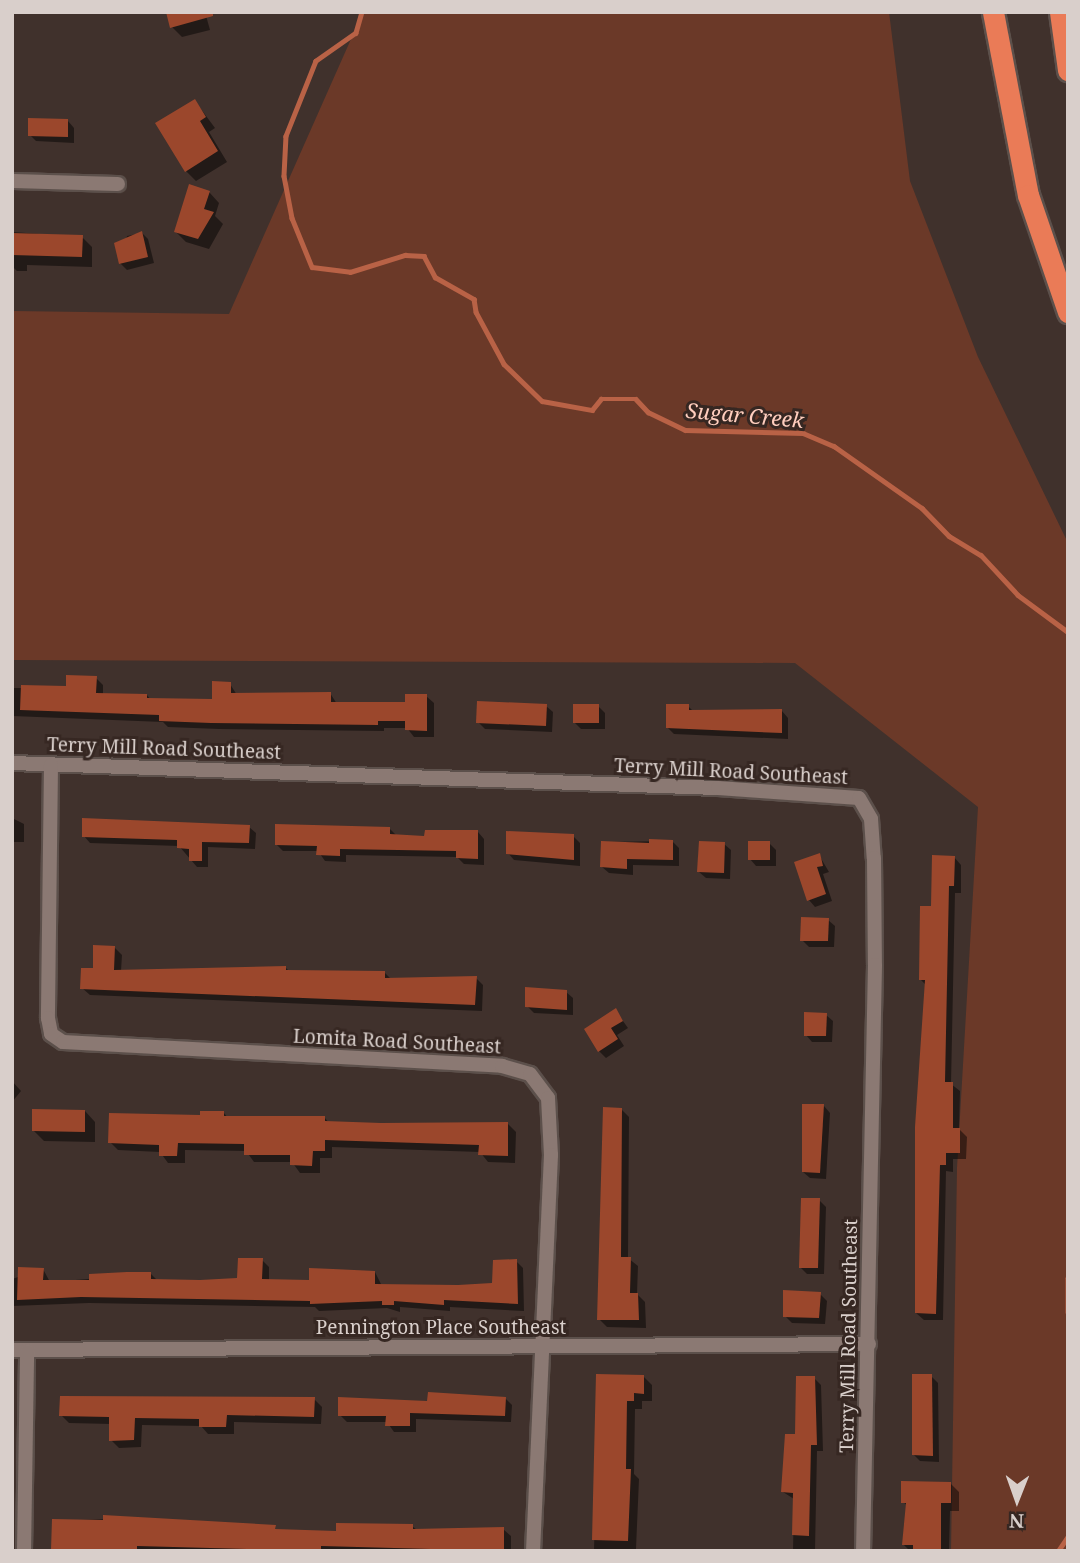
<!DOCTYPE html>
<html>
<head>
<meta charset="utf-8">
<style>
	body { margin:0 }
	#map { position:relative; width:1080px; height:1563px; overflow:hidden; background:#40312c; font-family:"Noto Serif",serif }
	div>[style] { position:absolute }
	.green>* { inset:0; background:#6b3928 }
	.shadow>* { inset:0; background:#0007 }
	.stream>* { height:4.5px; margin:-2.25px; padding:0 2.25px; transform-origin:2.25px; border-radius:2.25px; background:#b96246 }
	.building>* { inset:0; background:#9b472c }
	.roads { filter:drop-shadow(2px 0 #5c504b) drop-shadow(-2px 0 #5c504b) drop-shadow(0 2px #5c504b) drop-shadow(0 -2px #5c504b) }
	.minor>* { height:14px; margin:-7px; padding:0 7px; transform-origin:7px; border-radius:7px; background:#8b7973 }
	.motorway>* { height:21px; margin:-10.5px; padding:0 10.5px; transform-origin:10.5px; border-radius:10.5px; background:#ea7b57 }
	span { translate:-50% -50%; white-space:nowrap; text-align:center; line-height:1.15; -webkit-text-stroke:6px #362722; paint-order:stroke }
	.street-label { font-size:19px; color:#d9cfcb }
	.water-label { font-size:21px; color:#ffcebe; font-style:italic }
	.frame { position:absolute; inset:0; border:14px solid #d9cfcb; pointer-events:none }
	.north { position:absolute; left:982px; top:1465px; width:70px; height:70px; -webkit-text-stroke:5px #362722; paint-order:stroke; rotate:181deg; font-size:19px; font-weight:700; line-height:28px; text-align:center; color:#d9cfcb }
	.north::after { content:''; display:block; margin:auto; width:24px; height:32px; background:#d9cfcb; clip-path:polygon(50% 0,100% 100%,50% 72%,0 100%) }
</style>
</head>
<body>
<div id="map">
	<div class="green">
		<div style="clip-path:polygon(363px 12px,889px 12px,910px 181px,978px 357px,1068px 543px,1068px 1551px,951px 1551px,957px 1168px,978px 807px,795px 663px,12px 660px,12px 311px,229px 314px)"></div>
	</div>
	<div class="shadow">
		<div style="clip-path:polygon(205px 12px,210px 30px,182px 37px,172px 27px)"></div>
		<div style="clip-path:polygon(195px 101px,215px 128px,209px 132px,227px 162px,196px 181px,186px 171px)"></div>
		<div style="clip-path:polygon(68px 121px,74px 128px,74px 143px,36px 141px,30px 135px)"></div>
		<div style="clip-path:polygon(209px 192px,219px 203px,215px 216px,223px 224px,209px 249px,186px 242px,176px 232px)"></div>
		<div style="clip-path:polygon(12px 232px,82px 237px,92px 247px,92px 267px,27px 265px,27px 271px,17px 271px,12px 266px)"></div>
		<div style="clip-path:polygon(142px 233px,148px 239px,154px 263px,127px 270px,120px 263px,127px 236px)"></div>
		<div style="clip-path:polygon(96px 678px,103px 685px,103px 695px,147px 695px,151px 700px,213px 701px,230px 684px,237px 695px,330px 693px,337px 704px,406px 704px,426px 696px,434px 703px,434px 737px,414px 737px,407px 728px,384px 728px,384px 731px,219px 729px,168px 727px,163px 722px,12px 716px,12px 688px,68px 688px)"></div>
		<div style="clip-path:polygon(546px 706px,553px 712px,552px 732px,485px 729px,478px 722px)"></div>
		<div style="clip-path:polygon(598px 706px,605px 713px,605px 729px,581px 729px,574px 722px)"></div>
		<div style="clip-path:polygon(688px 706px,694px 712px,782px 711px,788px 718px,788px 739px,674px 734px,667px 727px)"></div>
		<div style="clip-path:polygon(12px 818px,24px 824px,24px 842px,12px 842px)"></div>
		<div style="clip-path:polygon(249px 827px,256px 833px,255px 849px,208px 847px,208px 867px,197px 867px,179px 846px,90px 843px,84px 836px)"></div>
		<div style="clip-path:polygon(389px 828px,396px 835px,426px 838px,478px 832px,484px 839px,484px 865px,464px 864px,457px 857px,346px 855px,346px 862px,325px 861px,318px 851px,283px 851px,276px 844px)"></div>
		<div style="clip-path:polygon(573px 836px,580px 843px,580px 866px,514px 860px,508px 853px)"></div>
		<div style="clip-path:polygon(672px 841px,679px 848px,679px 866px,633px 865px,633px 875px,609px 873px,602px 867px,603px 842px)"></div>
		<div style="clip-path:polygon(769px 843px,776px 850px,776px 866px,756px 866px,750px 859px)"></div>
		<div style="clip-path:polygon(724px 844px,731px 850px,730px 879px,706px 878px,699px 872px)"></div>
		<div style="clip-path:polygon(819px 855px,829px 872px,823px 874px,832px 901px,815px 907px,809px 900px)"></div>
		<div style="clip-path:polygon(954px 857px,961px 865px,961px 893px,955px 893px,951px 1084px,960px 1091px,959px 1129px,967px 1137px,966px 1159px,953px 1159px,953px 1172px,946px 1171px,943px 1320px,924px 1320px,916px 1313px,926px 985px,921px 980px,932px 908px)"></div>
		<div style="clip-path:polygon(828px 920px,835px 926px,834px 947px,809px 947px,802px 940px)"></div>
		<div style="clip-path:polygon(114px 947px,122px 955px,121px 971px,285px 967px,290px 972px,385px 973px,391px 979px,476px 978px,483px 985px,482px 1011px,90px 995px,82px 988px)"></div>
		<div style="clip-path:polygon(566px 992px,573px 998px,573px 1015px,534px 1013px,527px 1006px)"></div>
		<div style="clip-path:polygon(615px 1010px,628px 1028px,617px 1035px,624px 1046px,606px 1058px,599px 1051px)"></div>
		<div style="clip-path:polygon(826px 1015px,833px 1021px,832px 1042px,812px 1042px,806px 1035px)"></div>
		<div style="clip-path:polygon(12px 1081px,21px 1091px,12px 1102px)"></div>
		<div style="clip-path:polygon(824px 1106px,830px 1113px,826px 1179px,810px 1178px,803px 1172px)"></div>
		<div style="clip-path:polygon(621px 1109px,629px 1117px,628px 1258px,638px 1266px,637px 1294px,645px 1302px,646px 1328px,607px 1327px,599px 1319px)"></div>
		<div style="clip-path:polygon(85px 1111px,95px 1122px,95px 1142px,44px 1141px,33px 1130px)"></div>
		<div style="clip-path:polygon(224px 1113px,228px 1118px,325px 1118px,329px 1123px,508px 1124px,516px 1132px,515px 1163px,488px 1162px,480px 1152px,332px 1147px,332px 1158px,320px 1158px,320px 1173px,300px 1173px,292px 1162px,254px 1162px,246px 1151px,185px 1150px,185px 1163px,168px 1163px,160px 1152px,118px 1150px,110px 1142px)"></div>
		<div style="clip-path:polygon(819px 1200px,826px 1207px,824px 1274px,807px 1274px,800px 1267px)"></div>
		<div style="clip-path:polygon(262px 1260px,269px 1267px,269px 1281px,311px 1281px,375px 1272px,382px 1286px,494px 1285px,516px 1261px,523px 1268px,524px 1311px,450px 1307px,450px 1311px,400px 1307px,400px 1312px,387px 1308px,319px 1311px,315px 1307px,89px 1303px,12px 1306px,12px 1279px,43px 1269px,50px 1282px,151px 1274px,158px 1281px,239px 1280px)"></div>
		<div style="clip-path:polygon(820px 1294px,827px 1301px,825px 1324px,792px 1323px,785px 1316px)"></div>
		<div style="clip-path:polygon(598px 1375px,643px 1376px,652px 1385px,652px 1401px,642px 1401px,642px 1409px,635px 1409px,634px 1474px,639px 1479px,636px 1549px,594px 1551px)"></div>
		<div style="clip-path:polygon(931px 1376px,938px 1383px,939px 1462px,920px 1461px,914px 1455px)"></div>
		<div style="clip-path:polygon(814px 1378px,821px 1385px,823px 1451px,817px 1451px,815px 1551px,793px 1551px,794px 1499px,783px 1492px)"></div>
		<div style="clip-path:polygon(505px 1398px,512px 1405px,511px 1422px,416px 1419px,416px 1432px,394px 1432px,387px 1422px,347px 1422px,340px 1415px)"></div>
		<div style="clip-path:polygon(314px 1399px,322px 1407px,321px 1424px,234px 1422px,234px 1434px,208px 1434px,201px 1426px,142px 1425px,141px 1447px,119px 1448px,111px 1440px,111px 1424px,69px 1423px,61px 1415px)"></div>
		<div style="clip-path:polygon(950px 1483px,959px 1492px,959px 1511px,950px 1511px,949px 1551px,910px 1551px,903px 1544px,908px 1506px,903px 1502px)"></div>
		<div style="clip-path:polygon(138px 1518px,174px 1524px,338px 1533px,412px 1526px,417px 1530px,503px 1529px,511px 1536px,511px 1551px,53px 1550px,53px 1521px)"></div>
	</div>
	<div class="stream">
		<div style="left:362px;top:12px;width:22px;rotate:106deg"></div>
		<div style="left:356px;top:33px;width:49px;rotate:145deg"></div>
		<div style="left:316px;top:61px;width:81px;rotate:111.8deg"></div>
		<div style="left:286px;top:136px;width:40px;rotate:92.9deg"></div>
		<div style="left:284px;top:176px;width:43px;rotate:79.2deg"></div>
		<div style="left:292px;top:218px;width:53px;rotate:67.8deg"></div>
		<div style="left:312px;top:267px;width:38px;rotate:7deg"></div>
		<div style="left:350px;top:272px;width:58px;rotate:-17.2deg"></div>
		<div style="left:405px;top:255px;width:19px;rotate:3deg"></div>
		<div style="left:424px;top:256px;width:24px;rotate:62deg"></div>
		<div style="left:435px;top:277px;width:45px;rotate:29.4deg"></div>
		<div style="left:474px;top:299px;width:13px;rotate:81deg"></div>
		<div style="left:476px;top:312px;width:59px;rotate:61.7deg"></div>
		<div style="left:504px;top:364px;width:53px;rotate:44.2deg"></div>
		<div style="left:542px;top:401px;width:51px;rotate:10.2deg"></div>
		<div style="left:592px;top:410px;width:14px;rotate:-51deg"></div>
		<div style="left:601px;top:399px;width:35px"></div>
		<div style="left:636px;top:399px;width:18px;rotate:47deg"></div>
		<div style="left:648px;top:412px;width:41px;rotate:25.9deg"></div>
		<div style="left:685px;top:430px;width:118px;rotate:1.5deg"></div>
		<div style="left:803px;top:433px;width:34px;rotate:23deg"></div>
		<div style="left:834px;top:446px;width:108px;rotate:35.2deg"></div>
		<div style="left:922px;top:508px;width:39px;rotate:46deg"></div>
		<div style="left:949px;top:536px;width:37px;rotate:31deg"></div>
		<div style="left:981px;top:555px;width:54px;rotate:47.2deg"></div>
		<div style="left:1018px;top:595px;width:62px;rotate:36.5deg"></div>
		<div style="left:1068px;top:1278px;width:34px;rotate:90deg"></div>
		<div style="left:1058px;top:1551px;width:18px;rotate:-56deg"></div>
	</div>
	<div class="building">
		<div style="clip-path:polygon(166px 12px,213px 12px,213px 16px,170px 28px)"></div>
		<div style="clip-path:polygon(195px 99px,206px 117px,200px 121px,218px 151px,185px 172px,155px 123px)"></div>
		<div style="clip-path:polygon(28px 118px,68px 119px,68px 137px,28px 136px)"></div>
		<div style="clip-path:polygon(189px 184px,210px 191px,204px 209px,214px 212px,198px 239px,174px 232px)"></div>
		<div style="clip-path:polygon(142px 231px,148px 257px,119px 264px,114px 243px)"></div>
		<div style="clip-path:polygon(12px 233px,83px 235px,82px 257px,12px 255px)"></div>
		<div style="clip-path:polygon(66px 675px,97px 676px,96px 693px,147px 694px,147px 698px,212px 699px,212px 681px,231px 682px,231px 693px,331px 692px,331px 702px,405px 702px,405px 694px,427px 694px,427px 731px,405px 730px,405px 721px,378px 721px,378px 725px,211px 723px,159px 721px,159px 715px,20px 710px,21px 685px,66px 686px)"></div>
		<div style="clip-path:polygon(477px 701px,547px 704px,546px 726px,476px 723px)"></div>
		<div style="clip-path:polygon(573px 704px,599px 704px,599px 723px,573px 723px)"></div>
		<div style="clip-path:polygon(666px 704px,689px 704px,689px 710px,782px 709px,782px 733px,666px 728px)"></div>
		<div style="clip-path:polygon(82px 818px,250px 825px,249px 843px,202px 842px,202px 861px,189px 861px,189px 849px,177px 848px,177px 840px,82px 837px)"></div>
		<div style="clip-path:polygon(275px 824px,390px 827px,390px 834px,424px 836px,425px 830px,478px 830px,478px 859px,456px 858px,456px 851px,340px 849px,340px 856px,316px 855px,317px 846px,275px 845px)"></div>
		<div style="clip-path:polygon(506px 831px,574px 834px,574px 860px,506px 854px)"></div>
		<div style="clip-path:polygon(649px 839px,673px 840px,673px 860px,627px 859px,627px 869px,600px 867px,601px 841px,649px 843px)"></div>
		<div style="clip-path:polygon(699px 841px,725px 842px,724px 873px,697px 872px)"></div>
		<div style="clip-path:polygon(748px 841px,770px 841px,770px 860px,748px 860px)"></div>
		<div style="clip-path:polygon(820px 853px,823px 866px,817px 867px,826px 894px,807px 901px,794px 862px)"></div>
		<div style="clip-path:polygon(932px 855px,955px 856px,954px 886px,949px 886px,945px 1082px,953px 1082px,953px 1128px,960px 1128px,960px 1153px,946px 1153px,946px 1165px,940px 1165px,936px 1314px,915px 1313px,915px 1127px,925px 980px,919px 980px,920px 906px,931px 906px)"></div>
		<div style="clip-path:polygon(801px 917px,829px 918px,828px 941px,800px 941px)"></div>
		<div style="clip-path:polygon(93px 945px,115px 946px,114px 970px,286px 966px,286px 970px,385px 971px,385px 978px,477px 976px,475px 1005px,80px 989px,81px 968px,93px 968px)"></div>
		<div style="clip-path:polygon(525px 987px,567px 990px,567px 1010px,525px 1007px)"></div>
		<div style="clip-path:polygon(616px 1008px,623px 1021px,611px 1028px,618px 1039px,598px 1052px,584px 1029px)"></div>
		<div style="clip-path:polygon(804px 1012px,827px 1013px,826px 1036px,804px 1036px)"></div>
		<div style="clip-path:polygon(802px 1104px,824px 1104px,820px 1173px,802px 1172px)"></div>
		<div style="clip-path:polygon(603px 1107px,622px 1108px,621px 1257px,631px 1257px,630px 1293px,638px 1293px,639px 1320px,597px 1320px)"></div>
		<div style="clip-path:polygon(32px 1109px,85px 1110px,85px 1132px,32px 1131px)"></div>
		<div style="clip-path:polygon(200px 1111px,224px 1111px,224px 1116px,325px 1116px,325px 1121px,381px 1123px,508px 1122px,508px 1156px,478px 1155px,479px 1145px,325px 1140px,325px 1151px,313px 1151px,312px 1166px,290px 1165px,290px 1155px,244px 1155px,244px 1144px,178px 1143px,177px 1156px,159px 1156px,159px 1145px,108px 1143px,109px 1113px,200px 1115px)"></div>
		<div style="clip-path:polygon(801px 1198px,820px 1198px,818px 1268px,799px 1268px)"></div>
		<div style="clip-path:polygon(238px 1258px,263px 1258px,262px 1279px,309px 1280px,309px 1268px,333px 1269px,375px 1271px,375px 1284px,458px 1285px,492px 1283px,493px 1260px,517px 1259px,518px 1304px,444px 1300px,444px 1305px,394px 1301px,394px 1305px,382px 1305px,382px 1301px,310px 1304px,310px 1301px,81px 1297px,17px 1300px,18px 1267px,44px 1268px,43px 1280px,89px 1280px,89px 1274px,127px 1272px,151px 1272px,151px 1279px,200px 1280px,237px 1278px)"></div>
		<div style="clip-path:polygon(783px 1290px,821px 1292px,819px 1318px,783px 1317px)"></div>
		<div style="clip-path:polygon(596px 1374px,644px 1375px,644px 1394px,634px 1393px,634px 1401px,627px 1401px,626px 1469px,631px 1469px,628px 1541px,592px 1540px)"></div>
		<div style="clip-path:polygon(912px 1374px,932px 1374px,933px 1456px,912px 1455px)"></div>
		<div style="clip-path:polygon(796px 1376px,815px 1376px,817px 1445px,811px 1445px,809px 1536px,792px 1535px,793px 1493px,781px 1492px,785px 1434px,795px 1434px)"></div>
		<div style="clip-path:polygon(428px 1392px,506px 1397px,505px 1416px,410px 1413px,410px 1426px,385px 1426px,386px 1416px,338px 1416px,338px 1397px,427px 1401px)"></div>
		<div style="clip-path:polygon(60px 1396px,315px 1397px,314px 1417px,227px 1415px,226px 1427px,199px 1427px,199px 1419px,135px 1418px,134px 1440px,109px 1441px,109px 1417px,59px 1416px)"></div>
		<div style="clip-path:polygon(901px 1481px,951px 1482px,951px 1503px,941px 1503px,941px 1551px,913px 1551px,913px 1545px,902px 1545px,906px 1503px,901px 1503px)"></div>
		<div style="clip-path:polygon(103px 1515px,276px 1525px,275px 1529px,336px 1531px,336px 1523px,413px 1524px,413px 1529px,504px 1527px,504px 1551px,321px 1546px,321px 1551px,137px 1546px,137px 1550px,51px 1550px,52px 1519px,103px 1520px)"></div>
	</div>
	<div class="roads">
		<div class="minor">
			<div style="left:12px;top:181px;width:106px;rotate:1.6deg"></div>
			<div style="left:12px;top:763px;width:706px;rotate:2.03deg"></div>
			<div style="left:718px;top:788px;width:141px;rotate:4.1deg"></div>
			<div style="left:859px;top:798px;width:24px;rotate:60deg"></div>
			<div style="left:871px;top:819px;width:39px;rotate:86deg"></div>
			<div style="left:874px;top:858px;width:107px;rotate:89.5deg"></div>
			<div style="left:875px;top:965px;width:586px;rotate:91.17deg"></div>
			<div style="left:51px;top:765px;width:253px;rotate:90.7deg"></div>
			<div style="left:48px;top:1018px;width:16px;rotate:79deg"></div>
			<div style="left:51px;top:1034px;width:14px;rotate:34deg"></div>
			<div style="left:63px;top:1042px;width:440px;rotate:3.1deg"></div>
			<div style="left:502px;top:1066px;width:29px;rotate:16deg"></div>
			<div style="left:530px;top:1074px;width:30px;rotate:53deg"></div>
			<div style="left:548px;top:1098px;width:57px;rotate:87deg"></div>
			<div style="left:551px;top:1155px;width:396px;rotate:92.6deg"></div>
			<div style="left:12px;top:1350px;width:857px;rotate:-0.4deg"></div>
			<div style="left:24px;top:1551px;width:200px;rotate:-89.1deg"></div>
		</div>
		<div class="motorway">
			<div style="left:993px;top:12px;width:186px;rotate:79.2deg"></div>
			<div style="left:1028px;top:195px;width:124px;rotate:71.1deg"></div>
			<div style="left:1060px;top:12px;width:59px;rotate:82.1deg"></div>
		</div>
	</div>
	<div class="street-label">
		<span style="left:164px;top:749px;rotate:2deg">Terry Mill Road Southeast</span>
		<span style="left:731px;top:772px;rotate:3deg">Terry Mill Road Southeast</span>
		<span style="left:397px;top:1042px;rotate:3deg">Lomita Road Southeast</span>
		<span style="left:441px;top:1328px">Pennington Place Southeast</span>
		<span style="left:849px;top:1336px;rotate:-89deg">Terry Mill Road Southeast</span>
	</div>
	<div class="water-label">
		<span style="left:745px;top:415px;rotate:5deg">Sugar Creek</span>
	</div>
	<div class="frame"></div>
	<div class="north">N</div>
</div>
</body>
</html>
